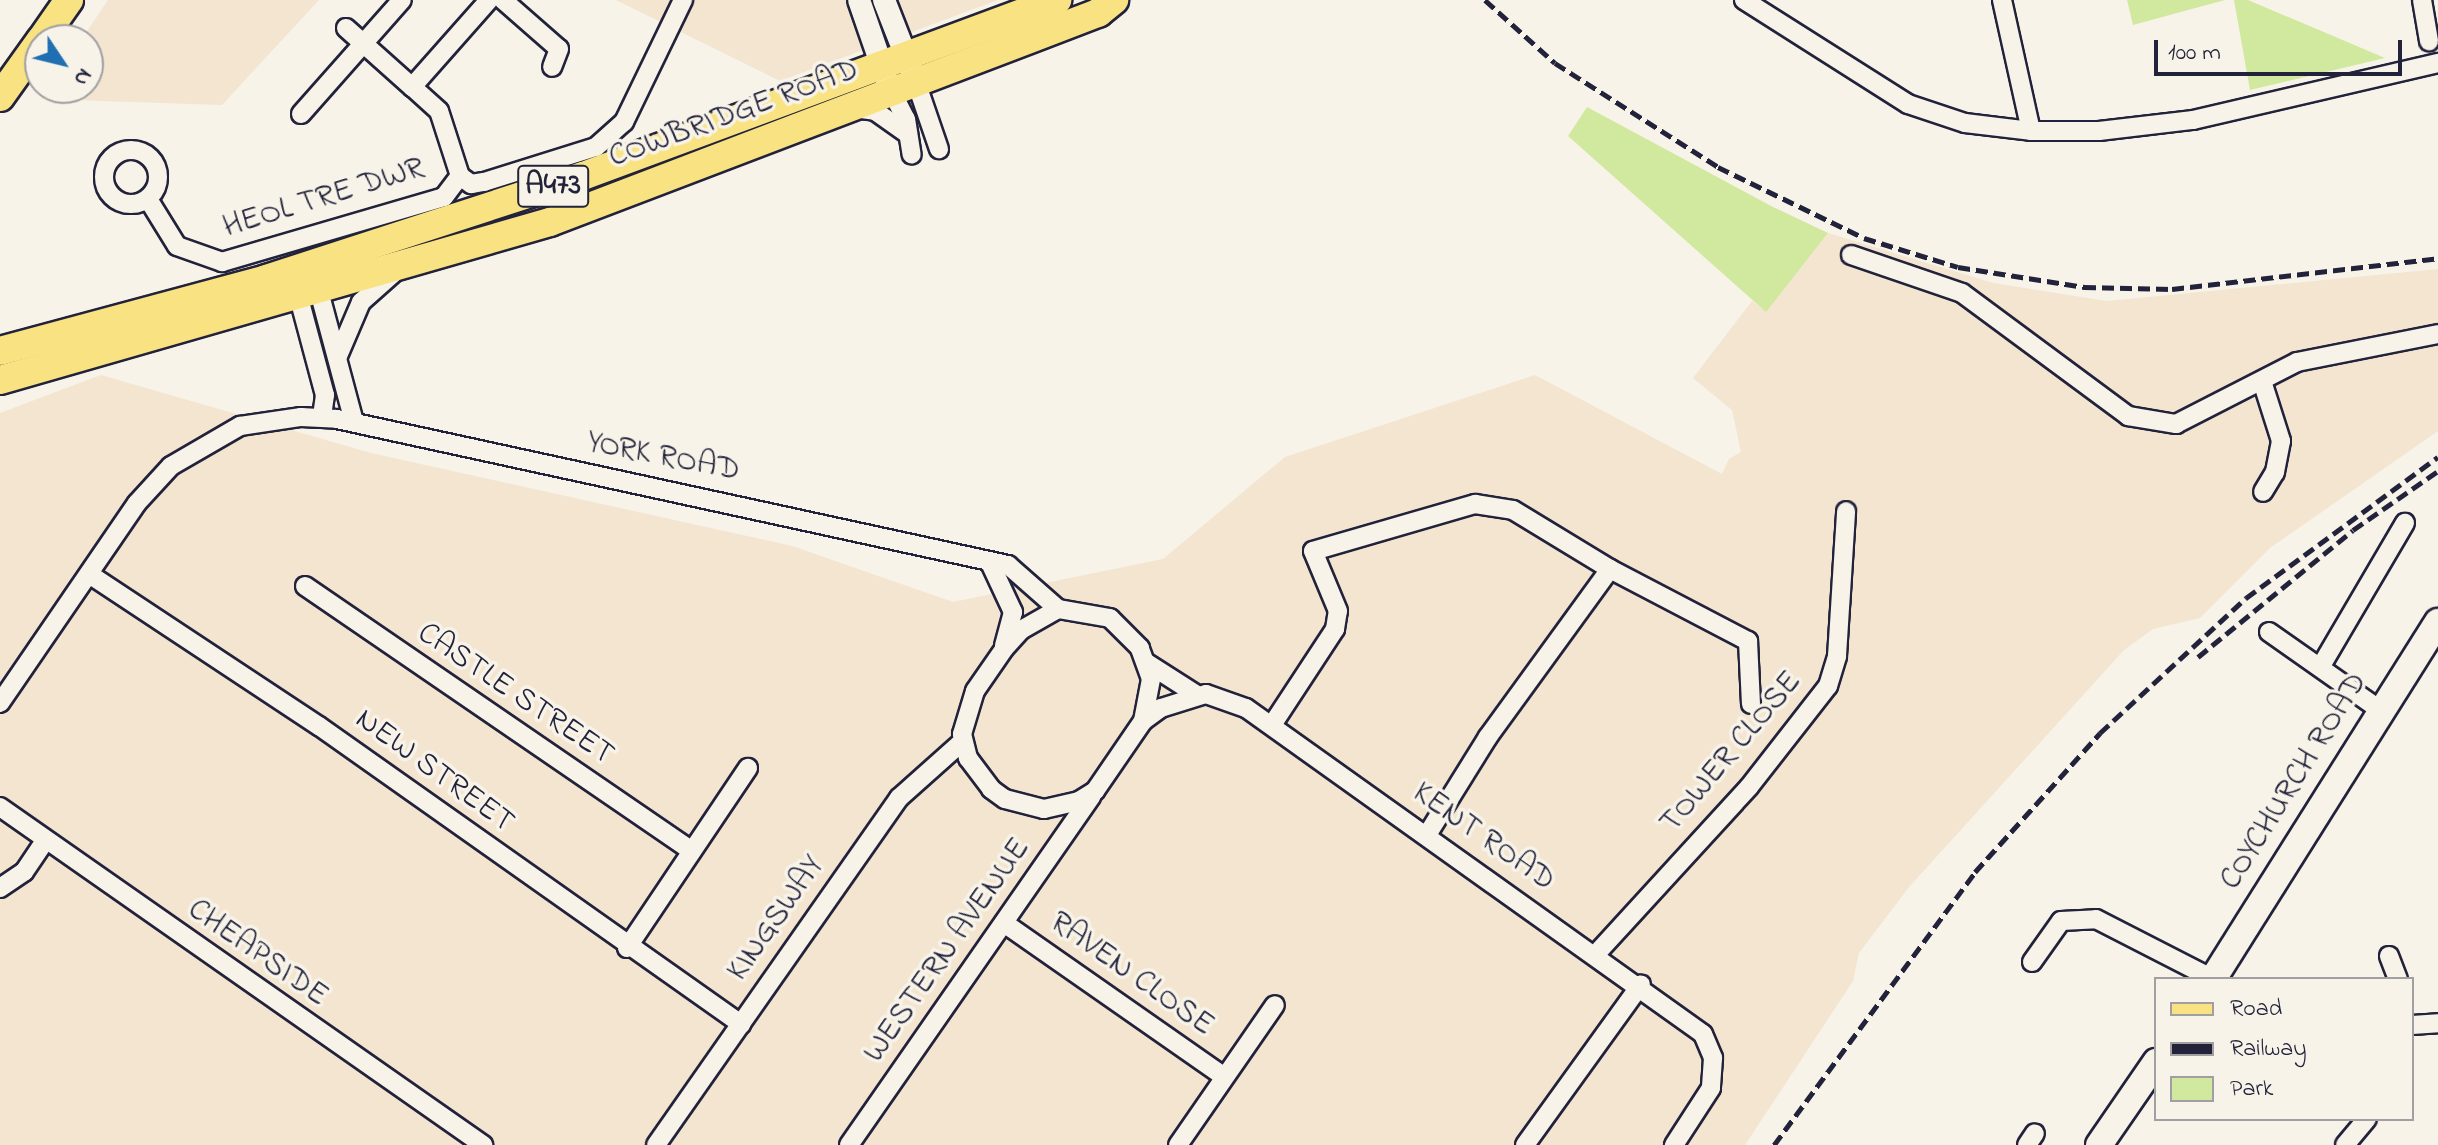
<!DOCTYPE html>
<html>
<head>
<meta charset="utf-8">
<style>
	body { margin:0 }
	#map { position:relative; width:2438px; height:1145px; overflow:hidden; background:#f7f3e8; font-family:"Indie Flower",sans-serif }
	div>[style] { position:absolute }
	.built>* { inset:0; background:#f3e5d0 }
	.green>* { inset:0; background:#d0e99e }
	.roads { filter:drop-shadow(2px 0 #22223b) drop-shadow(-2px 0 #22223b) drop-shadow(0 2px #22223b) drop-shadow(0 -2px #22223b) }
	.minor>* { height:18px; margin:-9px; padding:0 9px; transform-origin:9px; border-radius:9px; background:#f7f3e8 }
	.minor>.ring { margin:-9px; padding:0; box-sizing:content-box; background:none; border:18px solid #f7f3e8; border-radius:50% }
	.tertiary>* { height:22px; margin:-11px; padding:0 11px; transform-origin:11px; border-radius:11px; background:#f7f3e8 }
	.secondary>* { height:26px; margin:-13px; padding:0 13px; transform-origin:13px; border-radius:13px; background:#f7f3e8 }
	.primary>* { height:28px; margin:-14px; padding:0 14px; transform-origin:14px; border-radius:14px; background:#f8e281 }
	.rail>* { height:5px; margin-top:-2.5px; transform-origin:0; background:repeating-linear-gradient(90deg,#22223b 0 12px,transparent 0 18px) }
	span { translate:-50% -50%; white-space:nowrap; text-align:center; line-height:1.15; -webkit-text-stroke:7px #f7f3e8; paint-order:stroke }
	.shield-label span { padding:2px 6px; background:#f7f3e8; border:2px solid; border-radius:6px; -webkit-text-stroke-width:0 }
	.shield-label { font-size:30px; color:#22223b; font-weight:700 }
	.street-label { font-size:32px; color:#22223b }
	.legend { position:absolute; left:2154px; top:977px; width:260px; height:144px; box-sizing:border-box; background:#f7f3e8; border:2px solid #a29fa3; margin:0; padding:10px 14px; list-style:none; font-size:24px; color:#22223b }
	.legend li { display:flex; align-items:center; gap:16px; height:40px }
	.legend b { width:40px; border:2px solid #a29fa3 }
	.north { position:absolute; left:24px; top:24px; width:80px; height:80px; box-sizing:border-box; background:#f7f3e8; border:2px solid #a29fa3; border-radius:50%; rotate:125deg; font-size:22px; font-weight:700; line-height:32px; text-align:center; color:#22223b }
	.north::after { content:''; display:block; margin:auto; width:28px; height:36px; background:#1f6fb2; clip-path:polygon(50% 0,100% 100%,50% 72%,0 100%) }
	.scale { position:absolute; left:2154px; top:40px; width:248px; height:36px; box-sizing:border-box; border:4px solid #22223b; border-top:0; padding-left:10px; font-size:24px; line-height:28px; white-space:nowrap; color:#22223b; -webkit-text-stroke:6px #f7f3e8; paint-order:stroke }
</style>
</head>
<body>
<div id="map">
	<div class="built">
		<div style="clip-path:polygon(108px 0,319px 0,222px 105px,41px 99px,48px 88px,88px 88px,88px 40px,81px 40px)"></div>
		<div style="clip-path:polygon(616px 0,998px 0,780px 81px)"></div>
		<div style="clip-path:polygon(1828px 233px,1993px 283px,2107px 301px,2438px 269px,2438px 431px,2270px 548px,2200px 618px,2153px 629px,2124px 650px,1909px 887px,1859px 953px,1853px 981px,1745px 1145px,0 1145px,0 413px,101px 375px,371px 453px,792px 546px,953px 602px,1163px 559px,1285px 457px,1535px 375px,1722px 474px,1729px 459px,1741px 452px,1732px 410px,1693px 378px,1752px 301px,1766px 311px)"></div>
	</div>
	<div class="green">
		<div style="clip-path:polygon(2127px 0,2225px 0,2133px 25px)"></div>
		<div style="clip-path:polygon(2234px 0,2248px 0,2385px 58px,2250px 90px)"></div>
		<div style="clip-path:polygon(1587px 107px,1773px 207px,1828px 233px,1766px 312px,1568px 136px)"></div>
	</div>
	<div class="roads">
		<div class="minor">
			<div style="left:503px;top:0;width:74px;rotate:41.2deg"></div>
			<div style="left:559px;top:49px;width:19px;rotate:111deg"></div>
			<div style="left:1744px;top:0;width:194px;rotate:32.4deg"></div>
			<div style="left:1908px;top:104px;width:60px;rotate:18.4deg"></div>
			<div style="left:1965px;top:123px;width:66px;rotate:6.9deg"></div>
			<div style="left:2031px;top:131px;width:68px"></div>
			<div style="left:2099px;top:131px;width:95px;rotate:-6.7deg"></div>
			<div style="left:2193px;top:120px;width:252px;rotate:-13.1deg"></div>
			<div style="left:2002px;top:0;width:134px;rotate:77.5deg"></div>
			<div style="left:2422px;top:0;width:42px;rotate:80.3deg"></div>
			<div style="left:346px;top:28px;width:89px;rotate:41.8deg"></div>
			<div style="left:916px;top:82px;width:71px;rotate:71.1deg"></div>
			<div style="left:892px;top:92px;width:30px;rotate:63deg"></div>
			<div style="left:906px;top:119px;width:36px;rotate:81deg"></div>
			<div style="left:854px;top:108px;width:21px;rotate:8deg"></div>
			<div style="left:875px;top:111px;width:38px;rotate:35deg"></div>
			<div style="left:301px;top:114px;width:152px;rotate:-48.5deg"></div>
			<div class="ring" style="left:104px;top:150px;width:36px;height:36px"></div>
			<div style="left:460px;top:176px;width:68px;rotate:-107.9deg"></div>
			<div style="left:439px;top:111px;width:36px;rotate:-138deg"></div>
			<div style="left:412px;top:87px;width:116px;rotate:-48.5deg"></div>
			<div style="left:148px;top:199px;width:55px;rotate:58.3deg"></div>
			<div style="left:177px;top:246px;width:48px;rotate:19.6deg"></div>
			<div style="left:222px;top:262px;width:231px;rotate:-16.3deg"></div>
			<div style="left:444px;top:197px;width:26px;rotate:-53deg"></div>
			<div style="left:460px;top:176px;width:14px;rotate:36deg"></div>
			<div style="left:471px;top:184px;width:13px;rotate:-9deg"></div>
			<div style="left:484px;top:182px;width:117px;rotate:-17.4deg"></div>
			<div style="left:596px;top:147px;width:38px;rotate:-42deg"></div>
			<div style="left:624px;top:122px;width:136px;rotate:-64.2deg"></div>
			<div style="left:1851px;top:255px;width:117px;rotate:18.9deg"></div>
			<div style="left:1962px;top:293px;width:207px;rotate:36.5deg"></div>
			<div style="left:2128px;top:416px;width:49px;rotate:9.5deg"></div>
			<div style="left:2176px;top:424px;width:136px;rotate:-27.1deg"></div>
			<div style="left:2297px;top:362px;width:144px;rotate:-11.2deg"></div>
			<div style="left:316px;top:280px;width:147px;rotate:75deg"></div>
			<div style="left:296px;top:287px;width:112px;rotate:75deg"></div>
			<div style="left:325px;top:395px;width:21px;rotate:98deg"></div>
			<div style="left:338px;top:356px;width:59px;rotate:-66.9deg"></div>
			<div style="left:361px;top:302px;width:47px;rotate:-41.5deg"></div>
			<div style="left:2262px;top:381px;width:63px;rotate:72.4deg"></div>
			<div style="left:2281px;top:441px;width:32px;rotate:101deg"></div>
			<div style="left:2275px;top:472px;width:23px;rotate:121deg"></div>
			<div style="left:991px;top:565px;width:52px;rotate:64.9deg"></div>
			<div style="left:1013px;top:612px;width:35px;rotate:105deg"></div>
			<div style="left:1610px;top:569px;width:156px;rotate:27.6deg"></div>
			<div style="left:1748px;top:641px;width:63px;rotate:87.3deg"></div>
			<div style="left:89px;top:574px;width:276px;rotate:33.5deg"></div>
			<div style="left:319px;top:726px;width:517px;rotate:35.23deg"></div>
			<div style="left:305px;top:586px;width:469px;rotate:34.4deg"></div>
			<div style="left:2269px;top:632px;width:136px;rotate:35.1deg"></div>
			<div style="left:1147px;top:663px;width:59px;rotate:32.6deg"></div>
			<div style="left:2321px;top:666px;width:166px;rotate:-59.6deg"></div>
			<div style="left:0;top:703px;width:242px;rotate:-55.6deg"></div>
			<div style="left:137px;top:503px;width:50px;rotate:-47.4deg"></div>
			<div style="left:171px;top:466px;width:80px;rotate:-30.1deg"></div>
			<div style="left:240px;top:426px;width:62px;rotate:-8.4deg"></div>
			<div style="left:301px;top:417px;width:36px;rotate:3deg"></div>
			<div style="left:337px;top:419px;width:687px;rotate:12.28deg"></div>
			<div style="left:1008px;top:565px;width:67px;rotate:41.3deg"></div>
			<div style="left:1143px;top:721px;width:43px;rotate:-79.2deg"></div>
			<div style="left:1151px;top:679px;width:33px;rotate:-110deg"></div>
			<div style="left:1140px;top:648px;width:42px;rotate:-135deg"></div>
			<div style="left:1110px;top:618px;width:53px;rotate:-170.2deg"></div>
			<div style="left:1058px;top:609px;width:43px;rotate:150.4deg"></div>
			<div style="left:1021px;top:630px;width:25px;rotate:132deg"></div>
			<div style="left:1004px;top:649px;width:51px;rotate:124.6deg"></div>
			<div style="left:975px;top:691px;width:45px;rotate:106.8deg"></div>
			<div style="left:962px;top:734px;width:25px;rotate:76deg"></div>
			<div style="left:968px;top:758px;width:39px;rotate:53deg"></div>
			<div style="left:991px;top:789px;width:17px;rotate:36deg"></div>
			<div style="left:1005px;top:799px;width:40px;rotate:14.4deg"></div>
			<div style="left:1044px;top:809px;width:36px;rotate:-13deg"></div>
			<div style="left:1079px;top:801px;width:19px;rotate:-32deg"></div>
			<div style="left:1095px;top:791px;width:85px;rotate:-55.6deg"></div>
			<div style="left:1143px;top:721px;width:22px;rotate:-36deg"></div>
			<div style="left:1161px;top:708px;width:47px;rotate:-17.3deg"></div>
			<div style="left:1206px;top:694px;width:42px;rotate:19.3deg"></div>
			<div style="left:1246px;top:708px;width:561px;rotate:35.5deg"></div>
			<div style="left:1703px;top:1034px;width:26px;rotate:67deg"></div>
			<div style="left:1713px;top:1058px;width:30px;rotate:94deg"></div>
			<div style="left:1711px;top:1088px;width:68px;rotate:123deg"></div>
			<div style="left:1272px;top:725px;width:115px;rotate:-56.7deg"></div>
			<div style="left:1335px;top:629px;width:18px;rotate:-81deg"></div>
			<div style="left:1338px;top:611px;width:65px;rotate:-112.6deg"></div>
			<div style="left:1313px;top:551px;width:169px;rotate:-16.2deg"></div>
			<div style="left:1475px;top:504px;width:38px;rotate:9deg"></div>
			<div style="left:1513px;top:510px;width:114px;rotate:31.3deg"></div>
			<div style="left:1610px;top:569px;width:208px;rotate:126deg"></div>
			<div style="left:1488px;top:737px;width:115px;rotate:121.9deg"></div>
			<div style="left:0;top:807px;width:590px;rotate:34.98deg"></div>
			<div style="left:0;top:888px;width:29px;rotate:-34deg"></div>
			<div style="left:24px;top:872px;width:36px;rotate:-56deg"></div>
			<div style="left:1004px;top:923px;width:267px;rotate:34.9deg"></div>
			<div style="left:627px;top:948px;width:217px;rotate:-56.1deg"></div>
			<div style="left:1596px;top:954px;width:226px;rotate:-47.5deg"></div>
			<div style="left:1749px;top:787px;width:128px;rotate:-52deg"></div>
			<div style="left:1828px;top:686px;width:31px;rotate:-73deg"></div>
			<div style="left:1837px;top:656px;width:145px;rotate:-86.4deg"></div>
			<div style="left:2389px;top:956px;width:25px;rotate:69deg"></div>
			<div style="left:2032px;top:962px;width:50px;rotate:-54.7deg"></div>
			<div style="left:2061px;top:921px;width:35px;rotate:-3deg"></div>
			<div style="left:2096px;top:919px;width:131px;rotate:27.1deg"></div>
			<div style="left:2412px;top:1025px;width:26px;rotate:-4deg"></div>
			<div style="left:656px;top:1145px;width:424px;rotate:-55deg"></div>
			<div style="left:899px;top:798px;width:86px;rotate:-41.7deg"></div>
			<div style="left:849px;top:1145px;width:425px;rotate:-55.2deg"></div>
			<div style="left:1178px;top:1145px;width:170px;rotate:-55.3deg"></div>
			<div style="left:1525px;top:1145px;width:198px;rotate:-54.2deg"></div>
			<div style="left:2027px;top:1145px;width:14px;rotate:-56deg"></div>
			<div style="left:2345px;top:1145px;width:34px;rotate:-50deg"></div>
		</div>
		<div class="tertiary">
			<div style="left:859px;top:0;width:83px;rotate:70.9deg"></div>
			<div style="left:884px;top:0;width:74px;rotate:68.6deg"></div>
		</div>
		<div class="secondary">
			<div style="left:2213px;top:979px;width:422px;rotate:-57.8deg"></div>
			<div style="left:2099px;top:1145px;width:101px;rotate:-55.5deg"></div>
		</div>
		<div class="primary">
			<div style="left:41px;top:40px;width:49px;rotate:-55deg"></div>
			<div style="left:0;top:97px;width:69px;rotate:-54.5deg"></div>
			<div style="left:0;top:351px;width:276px;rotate:-15.1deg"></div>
			<div style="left:266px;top:279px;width:333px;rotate:-18deg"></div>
			<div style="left:583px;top:176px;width:506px;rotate:-20.37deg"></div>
			<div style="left:0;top:380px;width:572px;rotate:-16.03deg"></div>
			<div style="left:550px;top:222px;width:587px;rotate:-20.88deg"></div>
			<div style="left:1098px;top:13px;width:21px;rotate:-39deg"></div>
		</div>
	</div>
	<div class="rail">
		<div style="left:1485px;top:0;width:94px;rotate:42deg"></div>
		<div style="left:1555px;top:63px;width:193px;rotate:32.5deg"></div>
		<div style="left:1718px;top:167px;width:162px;rotate:25.9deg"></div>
		<div style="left:1864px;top:238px;width:98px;rotate:17.1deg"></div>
		<div style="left:1958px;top:267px;width:128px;rotate:9deg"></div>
		<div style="left:2084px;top:287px;width:88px;rotate:1.3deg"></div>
		<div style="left:2172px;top:289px;width:268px;rotate:-6.6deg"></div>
		<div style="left:2198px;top:657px;width:200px;rotate:-39.3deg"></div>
		<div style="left:2353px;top:530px;width:103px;rotate:-34.8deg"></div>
		<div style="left:1774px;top:1145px;width:339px;rotate:-53.6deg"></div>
		<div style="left:1975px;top:872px;width:187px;rotate:-48deg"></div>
		<div style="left:2100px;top:733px;width:199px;rotate:-42.8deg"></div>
		<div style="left:2246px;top:598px;width:238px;rotate:-36.3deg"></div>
	</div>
	<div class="shield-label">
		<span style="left:553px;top:186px">A473</span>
	</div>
	<div class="street-label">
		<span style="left:734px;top:115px;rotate:-20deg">COWBRIDGE ROAD</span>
		<span style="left:324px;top:199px;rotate:-17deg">HEOL TRE DWR</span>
		<span style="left:663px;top:458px;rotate:11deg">YORK ROAD</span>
		<span style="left:515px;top:695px;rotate:34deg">CASTLE STREET</span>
		<span style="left:1732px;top:753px;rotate:-50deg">TOWER CLOSE</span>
		<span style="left:434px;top:772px;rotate:36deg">NEW STREET</span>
		<span style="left:2295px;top:782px;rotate:-58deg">COYCHURCH ROAD</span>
		<span style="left:1483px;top:838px;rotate:35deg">KENT ROAD</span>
		<span style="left:777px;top:919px;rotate:-55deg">KINGSWAY</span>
		<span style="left:948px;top:951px;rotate:-55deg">WESTERN AVENUE</span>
		<span style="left:257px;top:954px;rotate:35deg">CHEAPSIDE</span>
		<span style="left:1131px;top:975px;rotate:35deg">RAVEN CLOSE</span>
	</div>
	<ul class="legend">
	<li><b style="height:10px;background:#f8e281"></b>Road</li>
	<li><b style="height:10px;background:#22223b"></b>Railway</li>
	<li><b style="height:22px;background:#d0e99e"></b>Park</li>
	</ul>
	<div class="north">N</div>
	<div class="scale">100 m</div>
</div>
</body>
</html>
